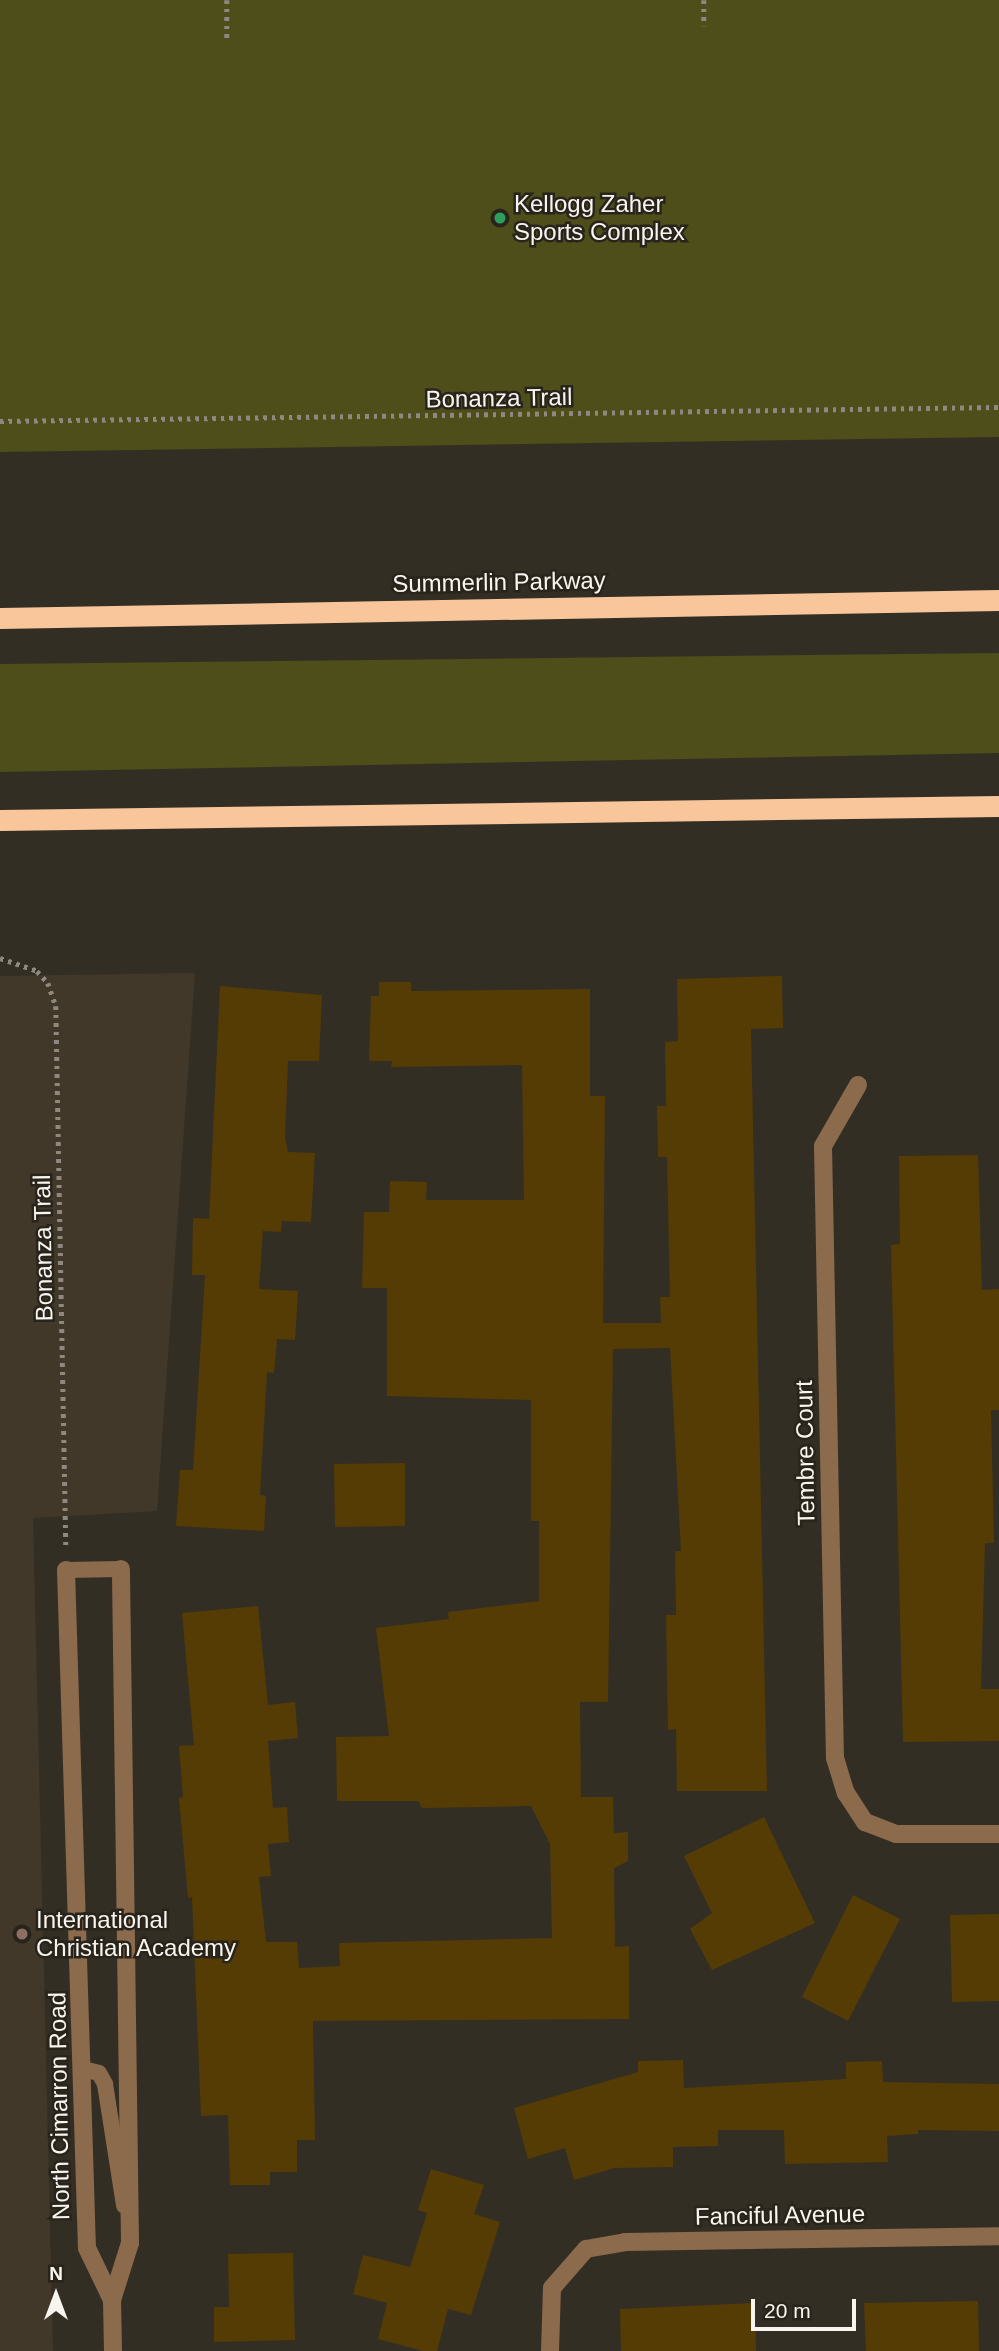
<!DOCTYPE html>
<html>
<head>
<meta charset="utf-8">
<style>
	body { margin:0 }
	#map { position:relative; width:999px; height:2351px; overflow:hidden; background:#332e24; font-family:Helvetica,sans-serif }
	div>[style] { position:absolute }
	.built>* { inset:0; background:#413829 }
	.green>* { inset:0; background:#4d4e19 }
	.building>* { inset:0; background:#553c04 }
	.path>* { height:4.5px; margin-top:-2.25px; transform-origin:0; background:repeating-linear-gradient(90deg,#8d8880 0 3.5px,transparent 0 8.5px) }
	.service>* { height:16px; margin:-8px; padding:0 8px; transform-origin:8px; border-radius:8px; background:#8c6b4d }
	.minor>* { height:18px; margin:-9px; padding:0 9px; transform-origin:9px; border-radius:9px; background:#8c6b4d }
	.motorway>* { height:21px; margin:-10.5px; padding:0 10.5px; transform-origin:10.5px; border-radius:10.5px; background:#f8c69a }
	.dots>* { width:19px; height:19px; translate:-50% -50%; box-sizing:border-box; border:4px solid #29241b; border-radius:50% }
	span { translate:-50% -50%; white-space:nowrap; text-align:center; line-height:1.15; -webkit-text-stroke:5px #29241b; paint-order:stroke }
	.poi-label { font-size:24px; color:#f8f4ee }
	.left { translate:0 -50%; text-align:left }
	.street-label { font-size:24px; color:#f8f4ee }
	.north { position:absolute; left:21px; top:2260px; width:70px; height:70px; -webkit-text-stroke:5px #29241b; paint-order:stroke; rotate:0deg; font-size:19px; font-weight:700; line-height:28px; text-align:center; color:#f8f4ee }
	.north::after { content:''; display:block; margin:auto; width:24px; height:32px; background:#f8f4ee; clip-path:polygon(50% 0,100% 100%,50% 72%,0 100%) }
	.scale { position:absolute; left:751px; top:2299px; width:105px; height:32px; box-sizing:border-box; border:4px solid #f8f4ee; border-top:0; padding-left:9px; font-size:21px; line-height:24px; white-space:nowrap; color:#f8f4ee; -webkit-text-stroke:5px #29241b; paint-order:stroke }
</style>
</head>
<body>
<div id="map">
	<div class="built">
		<div style="clip-path:polygon(195px 973px,157px 1511px,33px 1518px,53px 2351px,0 2351px,0 976px)"></div>
	</div>
	<div class="green">
		<div style="clip-path:polygon(0 0,999px 0,999px 437px,0 452px)"></div>
		<div style="clip-path:polygon(999px 653px,999px 753px,0 772px,0 664px)"></div>
	</div>
	<div class="building">
		<div style="clip-path:polygon(782px 976px,783px 1028px,751px 1029px,767px 1791px,677px 1791px,676px 1729px,668px 1730px,666px 1615px,676px 1615px,675px 1551px,681px 1551px,670px 1348px,613px 1349px,608px 1702px,580px 1702px,581px 1797px,613px 1797px,614px 1833px,628px 1832px,628px 1861px,614px 1868px,615px 1947px,629px 1946px,629px 2019px,313px 2021px,315px 2140px,297px 2140px,297px 2172px,270px 2172px,270px 2185px,230px 2185px,228px 2115px,201px 2116px,192px 1897px,188px 1898px,179px 1798px,183px 1797px,179px 1746px,194px 1745px,182px 1613px,258px 1606px,268px 1705px,295px 1702px,298px 1738px,268px 1741px,273px 1808px,287px 1807px,289px 1842px,268px 1844px,271px 1876px,259px 1877px,266px 1942px,297px 1942px,299px 1968px,340px 1966px,339px 1943px,552px 1938px,550px 1844px,531px 1806px,422px 1808px,418px 1801px,337px 1801px,336px 1737px,389px 1736px,376px 1628px,449px 1619px,448px 1612px,539px 1601px,539px 1521px,531px 1521px,531px 1400px,387px 1396px,387px 1288px,362px 1288px,364px 1212px,389px 1212px,390px 1181px,427px 1182px,426px 1200px,524px 1200px,522px 1065px,391px 1067px,392px 1061px,369px 1061px,371px 996px,379px 996px,379px 982px,411px 982px,411px 991px,590px 989px,590px 1096px,605px 1096px,603px 1323px,661px 1323px,660px 1297px,670px 1297px,667px 1157px,658px 1157px,657px 1106px,666px 1106px,665px 1042px,678px 1041px,677px 979px)"></div>
		<div style="clip-path:polygon(220px 986px,322px 995px,319px 1061px,288px 1061px,285px 1137px,288px 1152px,315px 1153px,311px 1222px,282px 1221px,281px 1232px,263px 1231px,259px 1289px,298px 1291px,295px 1340px,277px 1339px,274px 1373px,267px 1372px,260px 1495px,266px 1496px,264px 1531px,176px 1526px,180px 1470px,193px 1470px,205px 1275px,192px 1275px,193px 1218px,209px 1219px)"></div>
		<div style="clip-path:polygon(978px 1155px,982px 1290px,999px 1289px,999px 1410px,991px 1410px,994px 1543px,985px 1543px,981px 1689px,999px 1689px,999px 1741px,903px 1742px,891px 1245px,900px 1244px,899px 1156px)"></div>
		<div style="clip-path:polygon(405px 1463px,405px 1526px,335px 1527px,334px 1464px)"></div>
		<div style="clip-path:polygon(764px 1817px,815px 1923px,712px 1970px,690px 1929px,712px 1913px,684px 1856px)"></div>
		<div style="clip-path:polygon(853px 1895px,900px 1919px,848px 2021px,802px 1997px)"></div>
		<div style="clip-path:polygon(999px 1914px,999px 2001px,952px 2002px,950px 1915px)"></div>
		<div style="clip-path:polygon(683px 2060px,684px 2088px,846px 2079px,846px 2062px,882px 2061px,883px 2082px,999px 2084px,999px 2131px,918px 2130px,918px 2134px,887px 2136px,888px 2162px,785px 2164px,784px 2130px,718px 2130px,718px 2146px,673px 2147px,673px 2167px,614px 2168px,574px 2180px,565px 2148px,528px 2159px,514px 2108px,638px 2072px,638px 2061px)"></div>
		<div style="clip-path:polygon(431px 2169px,484px 2185px,474px 2214px,500px 2222px,471px 2315px,448px 2309px,437px 2351px,423px 2351px,378px 2339px,387px 2303px,353px 2294px,363px 2255px,410px 2267px,427px 2213px,418px 2210px)"></div>
		<div style="clip-path:polygon(293px 2253px,295px 2340px,214px 2342px,214px 2307px,229px 2307px,228px 2254px)"></div>
		<div style="clip-path:polygon(978px 2301px,979px 2351px,866px 2351px,864px 2303px)"></div>
		<div style="clip-path:polygon(755px 2303px,756px 2351px,621px 2351px,620px 2309px)"></div>
	</div>
	<div class="path">
		<div style="left:227px;top:0;width:40px;rotate:90deg"></div>
		<div style="left:704px;top:0;width:26px;rotate:90deg"></div>
		<div style="left:0;top:421px;width:999px;rotate:-0.8deg"></div>
		<div style="left:0;top:958px;width:39px;rotate:19deg"></div>
		<div style="left:37px;top:971px;width:16px;rotate:47deg"></div>
		<div style="left:48px;top:983px;width:24px;rotate:71deg"></div>
		<div style="left:56px;top:1006px;width:539px;rotate:88.94deg"></div>
	</div>
	<div class="service">
		<div style="left:66px;top:1570px;width:55px;rotate:-1deg"></div>
		<div style="left:83px;top:2069px;width:16px;rotate:14deg"></div>
		<div style="left:99px;top:2073px;width:13px;rotate:61deg"></div>
		<div style="left:105px;top:2084px;width:123px;rotate:81.1deg"></div>
	</div>
	<div class="minor">
		<div style="left:858px;top:1085px;width:70px;rotate:119.8deg"></div>
		<div style="left:823px;top:1146px;width:612px;rotate:88.88deg"></div>
		<div style="left:835px;top:1758px;width:37px;rotate:73deg"></div>
		<div style="left:846px;top:1793px;width:35px;rotate:57deg"></div>
		<div style="left:865px;top:1822px;width:33px;rotate:21deg"></div>
		<div style="left:896px;top:1834px;width:103px"></div>
		<div style="left:66px;top:1570px;width:678px;rotate:88.23deg"></div>
		<div style="left:87px;top:2248px;width:58px;rotate:64.3deg"></div>
		<div style="left:113px;top:2351px;width:51px;rotate:-91.1deg"></div>
		<div style="left:112px;top:2300px;width:60px;rotate:-72.5deg"></div>
		<div style="left:130px;top:2243px;width:674px;rotate:-90.77deg"></div>
		<div style="left:550px;top:2351px;width:63px;rotate:-88.2deg"></div>
		<div style="left:552px;top:2288px;width:52px;rotate:-48.9deg"></div>
		<div style="left:586px;top:2249px;width:40px;rotate:-10deg"></div>
		<div style="left:625px;top:2242px;width:374px;rotate:-0.9deg"></div>
	</div>
	<div class="motorway">
		<div style="left:0;top:618px;width:999px;rotate:-1.03deg"></div>
		<div style="left:0;top:820px;width:999px;rotate:-0.8deg"></div>
	</div>
	<div class="dots">
		<div style="left:500px;top:218px;background:#2e9e5b"></div>
		<div style="left:22px;top:1934px;background:#8d6e63"></div>
	</div>
	<div class="poi-label">
		<span class="left" style="left:514px;top:218px">Kellogg Zaher<br>Sports Complex</span>
		<span class="left" style="left:36px;top:1934px">International<br>Christian Academy</span>
	</div>
	<div class="street-label">
		<span style="left:499px;top:398px;rotate:-1deg">Bonanza Trail</span>
		<span style="left:499px;top:582px;rotate:-1deg">Summerlin Parkway</span>
		<span style="left:43px;top:1248px;rotate:-91deg">Bonanza Trail</span>
		<span style="left:805px;top:1453px;rotate:-91deg">Tembre Court</span>
		<span style="left:59px;top:2106px;rotate:-91deg">North Cimarron Road</span>
		<span style="left:780px;top:2215px;rotate:-1deg">Fanciful Avenue</span>
	</div>
	<div class="north">N</div>
	<div class="scale">20 m</div>
</div>
</body>
</html>
